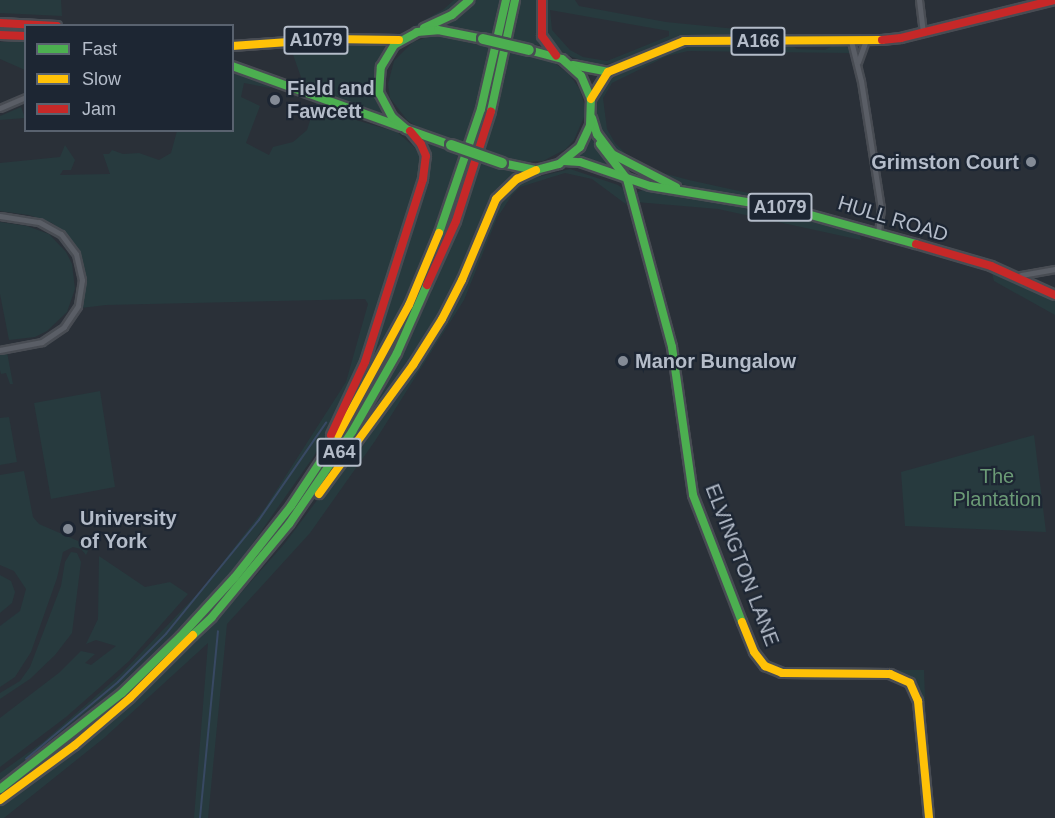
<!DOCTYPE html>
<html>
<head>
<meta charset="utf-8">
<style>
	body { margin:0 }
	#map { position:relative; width:1055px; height:818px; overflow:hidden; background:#2a3038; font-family:Helvetica,sans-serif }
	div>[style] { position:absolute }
	.green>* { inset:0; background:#273a3e }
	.stream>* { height:1.5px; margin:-0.75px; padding:0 0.75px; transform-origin:0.75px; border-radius:0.75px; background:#384963 }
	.roads { filter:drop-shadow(2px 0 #484c53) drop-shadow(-2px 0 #484c53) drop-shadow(0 2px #484c53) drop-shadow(0 -2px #484c53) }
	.street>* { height:5px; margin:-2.5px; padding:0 2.5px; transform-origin:2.5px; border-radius:2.5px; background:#5a5e66 }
	.fast>* { height:8px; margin:-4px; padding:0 4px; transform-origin:4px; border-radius:4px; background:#4caf50 }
	.slow>* { height:8px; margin:-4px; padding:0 4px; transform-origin:4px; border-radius:4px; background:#ffc107 }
	.jam>* { height:8px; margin:-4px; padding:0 4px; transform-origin:4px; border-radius:4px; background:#c62828 }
	.bridges { filter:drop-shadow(2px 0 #474c53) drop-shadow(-2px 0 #474c53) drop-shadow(0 2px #474c53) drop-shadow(0 -2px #474c53) }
	.fast-bridge>* { height:10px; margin:-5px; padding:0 5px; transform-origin:5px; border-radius:5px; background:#4caf50 }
	.dots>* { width:16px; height:16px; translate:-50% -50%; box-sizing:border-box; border:3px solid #1d2633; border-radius:50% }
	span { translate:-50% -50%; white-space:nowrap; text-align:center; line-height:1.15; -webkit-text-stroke:4.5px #1d2633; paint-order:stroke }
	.shield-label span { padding:2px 4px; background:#1d2633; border:2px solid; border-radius:4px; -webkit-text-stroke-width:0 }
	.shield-label { font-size:18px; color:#b4bcc9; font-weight:700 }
	.poi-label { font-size:20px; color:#b4bcc9; font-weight:700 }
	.left { translate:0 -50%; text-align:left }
	.right { translate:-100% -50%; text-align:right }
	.street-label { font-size:20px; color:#b4bcc9 }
	.park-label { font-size:20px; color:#6b9a76 }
	.legend { position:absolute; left:24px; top:24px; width:210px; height:108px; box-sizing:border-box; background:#1d2633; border:2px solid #59626f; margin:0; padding:8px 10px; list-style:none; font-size:18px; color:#b4bcc9 }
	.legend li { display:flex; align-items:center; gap:12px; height:30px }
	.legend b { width:30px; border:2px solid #59626f }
</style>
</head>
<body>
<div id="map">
	<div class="green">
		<div style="clip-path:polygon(0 0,61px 0,62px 16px,0 13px)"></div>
		<div style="clip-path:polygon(454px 0,465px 0,439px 19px,409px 29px,444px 9px)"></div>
		<div style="clip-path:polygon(473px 0,502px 0,495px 36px,443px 26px)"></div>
		<div style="clip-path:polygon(520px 0,539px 0,539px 38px,542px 46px,512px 40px)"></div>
		<div style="clip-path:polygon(evenodd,546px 0,575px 0,579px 6px,666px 22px,776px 33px,756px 38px,684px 37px,668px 40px,626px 59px,607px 64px,593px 64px,572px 57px,561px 51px,546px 33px,546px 0,550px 10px,669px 31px,669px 36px,607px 61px,583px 57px,570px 50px,552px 30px,550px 10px)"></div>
		<div style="clip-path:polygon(428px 37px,445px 37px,492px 48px,467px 145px,420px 129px,407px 120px,390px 98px,388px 84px,394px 61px,413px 42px)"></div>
		<div style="clip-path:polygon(0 42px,25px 42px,25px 70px,0 59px)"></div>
		<div style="clip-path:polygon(337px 42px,390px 46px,377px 71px,385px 117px,303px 83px,290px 46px)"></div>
		<div style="clip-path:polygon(689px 43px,792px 46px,797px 49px,825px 50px,836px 44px,850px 48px,852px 53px,688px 51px,667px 56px,612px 83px,603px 98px,607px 129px,615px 143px,630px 158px,655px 171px,689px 180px,785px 201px,696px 188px,667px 180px,625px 161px,600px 131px,594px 109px,595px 97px,606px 81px,615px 74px)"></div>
		<div style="clip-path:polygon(509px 52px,542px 57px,556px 64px,569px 74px,579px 88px,584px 103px,584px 117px,574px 140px,566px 149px,543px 161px,519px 162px,484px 151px)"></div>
		<div style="clip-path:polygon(233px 73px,271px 85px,270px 88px,244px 83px,241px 97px,260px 106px,246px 143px,269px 155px,273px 147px,293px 142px,307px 130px,316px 102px,356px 120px,397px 132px,421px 153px,421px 169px,371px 337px,339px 412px,314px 456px,229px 577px,131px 677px,85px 718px,0 784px,0 773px,43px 742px,120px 675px,201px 590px,265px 508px,346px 382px,368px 304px,365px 299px,106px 305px,81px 308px,86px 279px,78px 250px,67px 235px,52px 223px,29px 215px,0 211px,0 163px,60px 157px,65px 145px,75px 160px,71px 170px,63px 170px,60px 175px,110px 174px,103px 154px,109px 154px,112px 150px,123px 154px,139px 153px,159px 160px,171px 153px,177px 131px,232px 130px)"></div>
		<div style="clip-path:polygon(21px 107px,25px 118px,0 120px,0 116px)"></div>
		<div style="clip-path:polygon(590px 136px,602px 154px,619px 170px,575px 157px)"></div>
		<div style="clip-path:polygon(424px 141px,451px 148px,463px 156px,410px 295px,348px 414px,425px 188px,432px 159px)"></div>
		<div style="clip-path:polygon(480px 162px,519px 174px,503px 185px,442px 313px,366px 427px,363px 425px,433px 286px,459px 223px)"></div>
		<div style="clip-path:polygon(570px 169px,618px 185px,624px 189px,627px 205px,592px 179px,565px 173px,520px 187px,512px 195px,497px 218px,464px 300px,375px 441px,310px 533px,227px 624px,208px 818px,194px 818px,208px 643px,104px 738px,4px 818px,0 818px,0 805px,118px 714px,223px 613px,285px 543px,407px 380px,501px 200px,521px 181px)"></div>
		<div style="clip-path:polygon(645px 189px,691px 199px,788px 212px,859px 231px,861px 240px,718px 209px,636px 202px,638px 192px)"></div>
		<div style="clip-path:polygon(0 222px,27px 226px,49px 234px,66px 252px,72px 264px,75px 289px,67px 312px,47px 331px,35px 337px,9px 340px,0 294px)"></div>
		<div style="clip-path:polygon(991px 269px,1055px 300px,1055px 315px,994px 281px)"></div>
		<div style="clip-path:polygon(7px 352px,13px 384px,10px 384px,6px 373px,1px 374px,0 370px,0 353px)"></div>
		<div style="clip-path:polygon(100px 391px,115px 487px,51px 499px,34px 403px)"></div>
		<div style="clip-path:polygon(9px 417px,17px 462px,0 465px,0 418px)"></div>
		<div style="clip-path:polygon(1034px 435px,1046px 532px,905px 526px,901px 472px)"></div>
		<div style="clip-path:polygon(24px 471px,33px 517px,39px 524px,78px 541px,88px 551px,86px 555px,81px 549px,73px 547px,63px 552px,57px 578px,31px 652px,15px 677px,0 687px,0 626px,20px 611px,26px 589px,14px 571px,0 565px,0 475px)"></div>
		<div style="clip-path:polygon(71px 552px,77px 553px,81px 562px,72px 633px,55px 655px,30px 679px,0 699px,0 693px,20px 681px,30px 667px,61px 586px,65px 562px)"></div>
		<div style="clip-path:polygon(99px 556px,145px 587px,170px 582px,188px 594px,129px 661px,100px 687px,66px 717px,0 767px,0 718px,60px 672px,81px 651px,95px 654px,85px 663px,91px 665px,116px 646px,96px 640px,86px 644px,98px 619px)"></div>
		<div style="clip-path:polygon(0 575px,11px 581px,15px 592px,12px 603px,0 613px)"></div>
		<div style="clip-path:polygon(887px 670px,924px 670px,927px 752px,918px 690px,901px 674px)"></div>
	</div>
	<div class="stream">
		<div style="left:26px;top:759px;width:120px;rotate:-39.9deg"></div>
		<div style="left:118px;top:682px;width:68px;rotate:-45deg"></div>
		<div style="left:166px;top:634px;width:147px;rotate:-50.8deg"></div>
		<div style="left:259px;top:520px;width:118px;rotate:-55.4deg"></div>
		<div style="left:200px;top:818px;width:187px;rotate:-84.5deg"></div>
	</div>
	<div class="roads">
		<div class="street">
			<div style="left:919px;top:0;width:33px;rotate:83deg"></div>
			<div style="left:851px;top:41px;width:41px;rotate:76deg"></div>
			<div style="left:861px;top:81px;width:129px;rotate:81.1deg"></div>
			<div style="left:881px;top:208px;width:25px;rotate:97deg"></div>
			<div style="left:858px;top:62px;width:20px;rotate:-70deg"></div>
			<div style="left:0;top:108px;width:28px;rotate:-23deg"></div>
			<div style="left:0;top:216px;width:39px;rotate:9deg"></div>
			<div style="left:39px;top:222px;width:25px;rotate:29deg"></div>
			<div style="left:61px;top:234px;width:25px;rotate:53deg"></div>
			<div style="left:76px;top:254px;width:27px;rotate:77deg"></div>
			<div style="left:82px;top:280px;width:26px;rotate:99deg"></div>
			<div style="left:78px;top:306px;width:25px;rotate:124deg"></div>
			<div style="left:64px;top:327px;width:27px;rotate:146deg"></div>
			<div style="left:42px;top:342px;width:43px;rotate:169.2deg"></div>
			<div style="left:1021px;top:275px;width:35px;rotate:-10deg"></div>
		</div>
		<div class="fast">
			<div style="left:424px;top:28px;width:31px;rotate:-25deg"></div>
			<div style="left:452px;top:15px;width:23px;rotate:-41deg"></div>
			<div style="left:573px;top:65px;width:36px;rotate:11deg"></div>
			<div style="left:232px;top:66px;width:180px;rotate:19.8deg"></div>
			<div style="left:491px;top:111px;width:114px;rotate:-77.8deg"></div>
			<div style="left:592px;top:118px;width:17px;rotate:73deg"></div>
			<div style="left:597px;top:134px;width:25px;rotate:53deg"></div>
			<div style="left:612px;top:154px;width:72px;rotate:27.3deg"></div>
			<div style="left:600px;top:144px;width:44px;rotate:52.4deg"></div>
			<div style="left:627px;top:179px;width:174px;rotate:75deg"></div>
			<div style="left:672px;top:347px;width:149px;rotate:81.9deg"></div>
			<div style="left:693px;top:495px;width:136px;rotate:68.9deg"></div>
			<div style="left:451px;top:145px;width:48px;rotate:-160.4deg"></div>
			<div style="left:406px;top:129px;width:18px;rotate:-139deg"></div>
			<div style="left:392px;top:117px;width:27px;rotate:-118deg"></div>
			<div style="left:379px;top:93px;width:26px;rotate:-86deg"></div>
			<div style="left:381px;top:67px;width:26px;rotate:-59deg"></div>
			<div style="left:394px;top:45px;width:26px;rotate:-29deg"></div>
			<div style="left:417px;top:32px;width:21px;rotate:-5deg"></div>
			<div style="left:438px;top:30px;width:46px;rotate:11.3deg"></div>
			<div style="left:564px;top:161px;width:16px;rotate:4deg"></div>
			<div style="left:580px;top:162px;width:74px;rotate:18.9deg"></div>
			<div style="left:650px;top:186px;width:141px;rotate:9.4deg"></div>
			<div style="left:789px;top:209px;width:132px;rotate:15.4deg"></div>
			<div style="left:502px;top:163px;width:35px;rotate:12deg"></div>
			<div style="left:536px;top:170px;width:24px;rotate:-15deg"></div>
			<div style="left:559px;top:164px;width:27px;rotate:-39deg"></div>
			<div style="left:580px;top:147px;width:23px;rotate:-65deg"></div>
			<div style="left:590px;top:126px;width:27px;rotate:-88deg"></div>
			<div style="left:591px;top:99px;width:25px;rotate:-113deg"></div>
			<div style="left:581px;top:76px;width:25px;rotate:-138deg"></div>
			<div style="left:562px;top:59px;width:34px;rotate:-165deg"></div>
			<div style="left:439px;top:233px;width:131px;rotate:-71.3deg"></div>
			<div style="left:481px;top:109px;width:112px;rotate:-77.1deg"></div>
			<div style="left:193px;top:635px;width:26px;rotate:-43deg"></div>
			<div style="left:212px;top:617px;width:121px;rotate:-50.4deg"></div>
			<div style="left:289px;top:524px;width:112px;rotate:-55.6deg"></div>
			<div style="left:352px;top:432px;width:91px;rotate:-60.3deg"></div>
			<div style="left:397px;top:353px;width:74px;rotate:-66.2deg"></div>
			<div style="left:0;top:789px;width:155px;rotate:-38.2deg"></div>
			<div style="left:122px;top:693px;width:81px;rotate:-44deg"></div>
			<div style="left:180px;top:637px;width:81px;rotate:-47.5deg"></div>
			<div style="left:235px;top:577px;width:90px;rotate:-51.7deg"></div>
			<div style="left:291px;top:506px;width:85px;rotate:-56.5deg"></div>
		</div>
		<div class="slow">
			<div style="left:232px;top:46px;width:99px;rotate:-4deg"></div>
			<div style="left:331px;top:39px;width:68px;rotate:0.8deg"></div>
			<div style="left:591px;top:99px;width:32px;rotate:-58deg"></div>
			<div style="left:608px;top:72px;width:82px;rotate:-22.2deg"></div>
			<div style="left:684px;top:41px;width:198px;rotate:-0.3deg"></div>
			<div style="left:338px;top:435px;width:148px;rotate:-61.4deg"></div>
			<div style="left:409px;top:305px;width:78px;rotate:-67.4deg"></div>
			<div style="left:319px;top:494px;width:160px;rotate:-53.9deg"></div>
			<div style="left:413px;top:365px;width:54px;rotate:-57.8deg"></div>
			<div style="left:442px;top:319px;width:44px;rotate:-62.9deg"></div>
			<div style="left:462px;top:280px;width:88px;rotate:-67.2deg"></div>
			<div style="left:496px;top:199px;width:29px;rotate:-44deg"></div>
			<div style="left:517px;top:179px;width:21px;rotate:-25deg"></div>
			<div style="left:742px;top:622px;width:32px;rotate:68deg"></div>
			<div style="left:754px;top:652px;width:18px;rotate:52deg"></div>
			<div style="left:765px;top:666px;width:18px;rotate:22deg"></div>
			<div style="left:782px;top:673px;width:108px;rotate:0.5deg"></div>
			<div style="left:890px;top:674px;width:22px;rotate:24deg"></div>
			<div style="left:910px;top:683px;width:20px;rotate:66deg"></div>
			<div style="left:918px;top:701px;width:118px;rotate:84.6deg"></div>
			<div style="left:0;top:800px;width:93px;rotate:-36.3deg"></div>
			<div style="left:75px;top:745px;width:72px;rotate:-40.5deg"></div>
			<div style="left:130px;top:698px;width:89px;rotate:-45deg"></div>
		</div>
		<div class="jam">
			<div style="left:542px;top:0;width:36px;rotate:90deg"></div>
			<div style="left:542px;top:36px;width:24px;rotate:54deg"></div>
			<div style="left:0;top:23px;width:57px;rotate:3deg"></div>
			<div style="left:0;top:35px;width:26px;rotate:2deg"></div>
			<div style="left:882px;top:40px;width:19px;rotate:-6deg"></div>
			<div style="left:901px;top:38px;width:158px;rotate:-13.9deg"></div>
			<div style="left:916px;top:244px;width:78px;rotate:16.3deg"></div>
			<div style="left:991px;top:266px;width:70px;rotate:24.4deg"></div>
			<div style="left:427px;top:285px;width:70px;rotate:-65.6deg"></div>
			<div style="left:456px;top:221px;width:115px;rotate:-72.3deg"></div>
			<div style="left:331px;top:435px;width:81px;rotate:-65deg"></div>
			<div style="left:365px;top:362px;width:192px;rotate:-72.4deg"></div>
			<div style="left:423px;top:179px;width:23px;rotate:-83deg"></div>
			<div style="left:426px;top:156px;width:13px;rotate:-113deg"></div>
			<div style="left:421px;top:144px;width:17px;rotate:-130deg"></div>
		</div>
	</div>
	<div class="bridges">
		<div class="fast-bridge">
			<div style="left:483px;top:39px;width:47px;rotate:13.4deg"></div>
			<div style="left:451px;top:145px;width:54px;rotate:19.4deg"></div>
		</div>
	</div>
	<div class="dots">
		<div style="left:275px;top:100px;background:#848b96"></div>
		<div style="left:1031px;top:162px;background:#848b96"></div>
		<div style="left:623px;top:361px;background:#848b96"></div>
		<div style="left:68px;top:529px;background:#848b96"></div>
	</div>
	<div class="shield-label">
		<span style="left:316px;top:40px">A1079</span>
		<span style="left:758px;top:41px">A166</span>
		<span style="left:780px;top:207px">A1079</span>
		<span style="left:339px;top:452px">A64</span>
	</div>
	<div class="poi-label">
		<span class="left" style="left:287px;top:100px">Field and<br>Fawcett</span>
		<span class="right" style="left:1019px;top:162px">Grimston Court</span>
		<span class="left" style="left:635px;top:361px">Manor Bungalow</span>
		<span class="left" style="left:80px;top:530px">University<br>of York</span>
	</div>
	<div class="street-label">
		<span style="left:893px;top:219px;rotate:17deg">HULL ROAD</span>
		<span style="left:742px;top:565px;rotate:69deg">ELVINGTON LANE</span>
	</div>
	<div class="park-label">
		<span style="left:997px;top:488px">The<br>Plantation</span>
	</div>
	<ul class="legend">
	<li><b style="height:8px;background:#4caf50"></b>Fast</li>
	<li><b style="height:8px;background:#ffc107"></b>Slow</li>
	<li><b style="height:8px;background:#c62828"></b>Jam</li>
	</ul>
</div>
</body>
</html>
